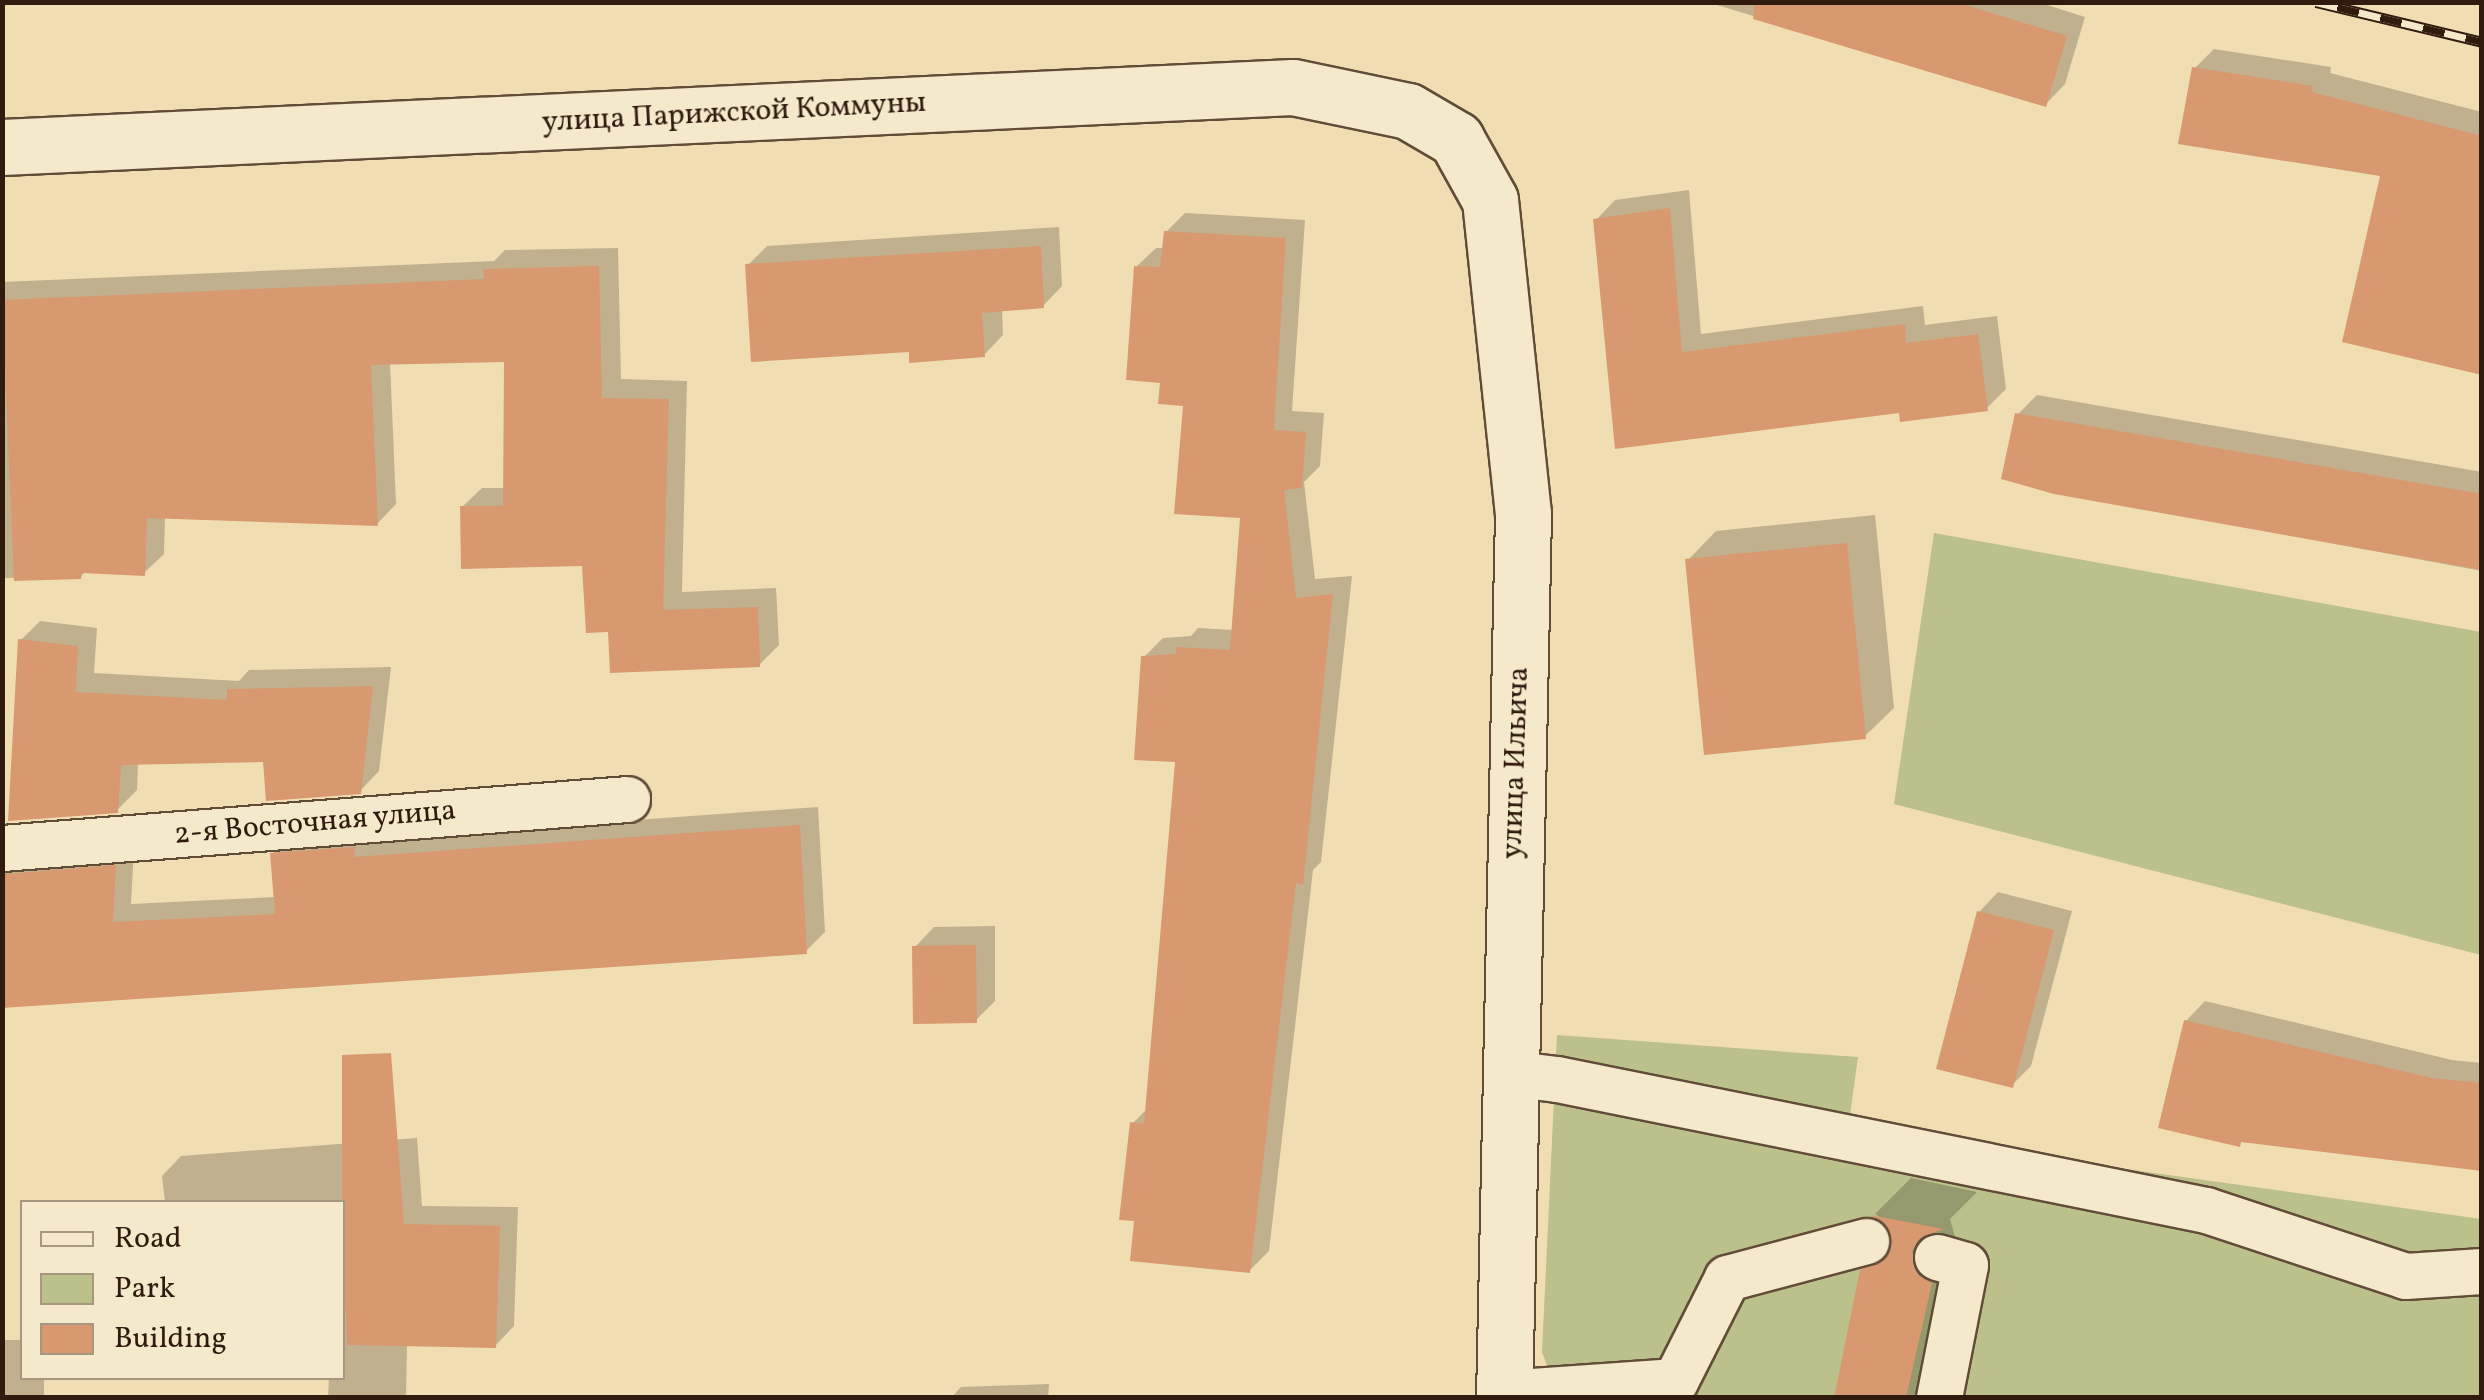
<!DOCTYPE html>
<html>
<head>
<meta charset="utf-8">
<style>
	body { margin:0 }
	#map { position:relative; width:2484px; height:1400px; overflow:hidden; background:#f0ddb1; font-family:Vollkorn,serif }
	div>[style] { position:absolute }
	.green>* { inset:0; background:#bcc08a }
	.shadow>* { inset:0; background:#0003 }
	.building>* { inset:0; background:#d89970 }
	.roads { filter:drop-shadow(2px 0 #614c37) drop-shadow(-2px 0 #614c37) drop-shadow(0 2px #614c37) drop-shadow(0 -2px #614c37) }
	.service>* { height:45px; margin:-22.5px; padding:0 22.5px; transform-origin:22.5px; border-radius:22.5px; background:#f5e9cc }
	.minor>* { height:55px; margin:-27.5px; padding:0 27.5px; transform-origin:27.5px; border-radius:27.5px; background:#f5e9cc }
	.rail>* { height:11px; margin-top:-5.5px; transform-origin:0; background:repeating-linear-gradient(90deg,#f5e9cc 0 22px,#311b0e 0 44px); box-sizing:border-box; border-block:2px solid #311b0e }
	span { translate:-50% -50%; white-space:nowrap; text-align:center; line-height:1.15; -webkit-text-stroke:9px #f5e9cc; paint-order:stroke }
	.street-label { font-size:30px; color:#311b0e }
	.frame { position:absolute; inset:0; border:5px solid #311b0e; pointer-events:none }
	.legend { position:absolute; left:20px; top:1200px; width:325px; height:180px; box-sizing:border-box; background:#f5e9cc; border:2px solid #a79780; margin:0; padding:12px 18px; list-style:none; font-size:30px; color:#311b0e }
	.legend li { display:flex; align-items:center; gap:20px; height:50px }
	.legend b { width:50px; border:2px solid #a79780 }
</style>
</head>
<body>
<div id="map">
	<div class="green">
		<div style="clip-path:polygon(1934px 533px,2481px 632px,2481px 955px,1894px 804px)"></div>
		<div style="clip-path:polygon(1557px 1035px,1858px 1057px,1848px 1130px,2481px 1219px,2481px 1397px,1559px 1398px,1542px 1352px)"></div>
	</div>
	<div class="shadow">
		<div style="clip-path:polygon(1707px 2px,2038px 2px,2085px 17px,2065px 84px,2046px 104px)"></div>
		<div style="clip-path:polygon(2214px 49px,2331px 67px,2330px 73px,2482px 112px,2482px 372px,2383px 174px,2195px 68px)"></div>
		<div style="clip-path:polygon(1689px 190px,1701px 334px,1923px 306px,1925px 325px,1997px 316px,2006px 389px,1987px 408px,1901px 410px,1617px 446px,1596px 220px,1615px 200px)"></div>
		<div style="clip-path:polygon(1185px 213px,1305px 220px,1292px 411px,1324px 413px,1320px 466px,1304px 482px,1315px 579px,1352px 576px,1321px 862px,1313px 870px,1269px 1251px,1249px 1271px,1137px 1219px,1132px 1124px,1148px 1108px,1178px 760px,1144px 657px,1163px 638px,1191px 636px,1198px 628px,1234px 630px,1242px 516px,1186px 404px,1162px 380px,1136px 267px,1156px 248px,1164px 248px,1166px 232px)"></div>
		<div style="clip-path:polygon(1059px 227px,1062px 286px,1043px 306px,1002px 309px,1003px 335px,984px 355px,911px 349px,748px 265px,767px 246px)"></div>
		<div style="clip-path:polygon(618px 248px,621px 379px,687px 381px,682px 592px,776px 588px,779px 645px,759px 665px,610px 629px,584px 563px,462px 507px,482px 488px,506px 488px,506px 359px,390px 362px,396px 504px,377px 524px,165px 516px,164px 554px,144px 573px,86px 571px,80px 577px,2px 578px,2px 282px,494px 261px,505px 250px)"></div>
		<div style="clip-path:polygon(2037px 395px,2482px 472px,2482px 571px,2054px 492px,2017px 415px)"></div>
		<div style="clip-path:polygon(1875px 515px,1894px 708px,1865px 736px,1688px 560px,1716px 531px)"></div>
		<div style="clip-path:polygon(40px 621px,97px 628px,94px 673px,239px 681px,249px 670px,391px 667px,379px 771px,360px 791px,265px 759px,138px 762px,137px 790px,117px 810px,21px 640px)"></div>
		<div style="clip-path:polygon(818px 807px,825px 932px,806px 951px,2px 1006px,2px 861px,134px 847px,131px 904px,276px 897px,273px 854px,292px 835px,372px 839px)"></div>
		<div style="clip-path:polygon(1998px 892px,2072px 911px,2031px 1066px,2012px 1085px,1979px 912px)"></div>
		<div style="clip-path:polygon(995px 926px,995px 1001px,976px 1020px,915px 947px,934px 927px)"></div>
		<div style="clip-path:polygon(2205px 1001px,2452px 1060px,2482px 1063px,2482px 1167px,2244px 1139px,2239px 1144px,2186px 1021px)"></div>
		<div style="clip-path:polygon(417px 1138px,422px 1206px,518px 1207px,514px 1326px,495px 1346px,407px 1344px,406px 1398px,328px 1398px,329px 1378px,342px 1378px,342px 1202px,165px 1202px,162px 1176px,181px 1156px)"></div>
		<div style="clip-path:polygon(1911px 1178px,1977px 1192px,1950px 1219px,1955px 1237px,1968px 1245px,1934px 1398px,1836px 1398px,1862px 1271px,1892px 1241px,1887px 1222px,1875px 1214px)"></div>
		<div style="clip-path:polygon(2px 1340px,22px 1340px,22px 1378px,44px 1378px,44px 1398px,2px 1398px)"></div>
		<div style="clip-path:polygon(1049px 1384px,1048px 1398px,951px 1398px,961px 1387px)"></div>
	</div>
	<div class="building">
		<div style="clip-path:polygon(1755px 2px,1956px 2px,2067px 36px,2046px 107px,1753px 19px)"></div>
		<div style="clip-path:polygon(2192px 67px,2313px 86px,2312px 92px,2482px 136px,2482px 375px,2342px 342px,2380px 176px,2178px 144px)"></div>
		<div style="clip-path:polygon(1670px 208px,1682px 352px,1905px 324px,1906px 343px,1978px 334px,1988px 411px,1900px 422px,1899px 413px,1615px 449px,1593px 219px)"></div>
		<div style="clip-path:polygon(1164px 231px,1286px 238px,1274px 430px,1306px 432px,1302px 488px,1284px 490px,1296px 598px,1333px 594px,1303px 885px,1296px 883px,1250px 1273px,1130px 1261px,1134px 1221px,1119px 1220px,1130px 1122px,1144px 1124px,1175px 762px,1134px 760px,1141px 656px,1176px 654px,1176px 647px,1230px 650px,1240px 518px,1174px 514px,1183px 406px,1158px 404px,1160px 383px,1126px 380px,1134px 266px,1160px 267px)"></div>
		<div style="clip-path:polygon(1041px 246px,1044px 308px,982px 313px,985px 357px,909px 363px,909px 352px,751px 362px,745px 264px)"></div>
		<div style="clip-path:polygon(599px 266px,602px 398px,669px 399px,663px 610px,758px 607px,760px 667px,610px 673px,608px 632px,586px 633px,582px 566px,461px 569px,460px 506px,503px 506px,504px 362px,371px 365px,378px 526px,147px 518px,145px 576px,82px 573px,81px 579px,14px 581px,2px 300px,484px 279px,483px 269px)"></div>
		<div style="clip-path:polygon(2015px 413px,2482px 494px,2482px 570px,2054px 494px,2001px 479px)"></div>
		<div style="clip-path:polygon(1847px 543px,1866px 739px,1704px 755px,1685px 559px)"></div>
		<div style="clip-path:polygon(18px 639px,78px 646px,76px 692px,227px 700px,227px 689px,373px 686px,361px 794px,266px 801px,263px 762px,121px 765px,118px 813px,8px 821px)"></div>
		<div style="clip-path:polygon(800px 825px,807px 954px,2px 1008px,5px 874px,116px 865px,113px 922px,275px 914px,270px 853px,355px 847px,354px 857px)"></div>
		<div style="clip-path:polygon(1977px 911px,2054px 930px,2013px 1088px,1936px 1069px)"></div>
		<div style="clip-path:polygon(976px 945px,977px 1023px,913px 1024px,912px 946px)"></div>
		<div style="clip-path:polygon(2184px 1020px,2432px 1078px,2482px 1083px,2482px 1171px,2241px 1142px,2240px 1147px,2158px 1128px)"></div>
		<div style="clip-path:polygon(391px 1053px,404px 1224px,500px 1226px,496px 1348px,347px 1345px,346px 1310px,342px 1310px,342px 1055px)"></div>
		<div style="clip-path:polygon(1871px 1216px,1871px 1215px,1943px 1229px,1920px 1238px,1912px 1251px,1918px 1274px,1932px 1283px,1906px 1398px,1834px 1398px,1860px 1270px,1884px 1260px,1891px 1247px,1885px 1223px)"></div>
	</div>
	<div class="roads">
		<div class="service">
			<div style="left:2px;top:848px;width:627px;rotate:-4.48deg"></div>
			<div style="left:1508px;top:1073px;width:49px;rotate:7deg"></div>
			<div style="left:1557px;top:1079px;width:662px;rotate:11.41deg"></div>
			<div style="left:2206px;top:1210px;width:210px;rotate:18.3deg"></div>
			<div style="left:2405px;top:1276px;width:77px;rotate:-3.7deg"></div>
			<div style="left:1937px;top:1257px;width:29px;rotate:16deg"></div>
			<div style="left:1965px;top:1265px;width:136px;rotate:101.1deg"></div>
			<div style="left:1504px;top:1393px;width:171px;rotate:-4deg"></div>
			<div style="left:1675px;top:1381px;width:115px;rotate:-63.2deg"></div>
			<div style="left:1727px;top:1278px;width:144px;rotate:-14.9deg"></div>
		</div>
		<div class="minor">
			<div style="left:2px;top:147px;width:1292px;rotate:-2.66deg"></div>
			<div style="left:1293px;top:87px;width:117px;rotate:11.8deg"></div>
			<div style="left:1408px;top:111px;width:56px;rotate:30.3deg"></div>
			<div style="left:1456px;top:139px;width:70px;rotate:60.9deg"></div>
			<div style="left:1490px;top:200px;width:316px;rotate:84deg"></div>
			<div style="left:1523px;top:514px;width:884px;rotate:91.23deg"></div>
		</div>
	</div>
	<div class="rail">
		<div style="left:2316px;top:2px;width:171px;rotate:13.5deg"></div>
	</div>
	<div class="street-label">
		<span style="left:734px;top:113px;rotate:-3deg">улица Парижской Коммуны</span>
		<span style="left:1516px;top:763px;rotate:-88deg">улица Ильича</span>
		<span style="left:315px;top:823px;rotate:-5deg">2-я Восточная улица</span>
	</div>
	<div class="frame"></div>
	<ul class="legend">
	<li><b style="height:12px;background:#f5e9cc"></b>Road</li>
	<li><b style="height:28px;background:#bcc08a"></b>Park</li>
	<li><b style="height:28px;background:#d89970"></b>Building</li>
	</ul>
</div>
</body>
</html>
